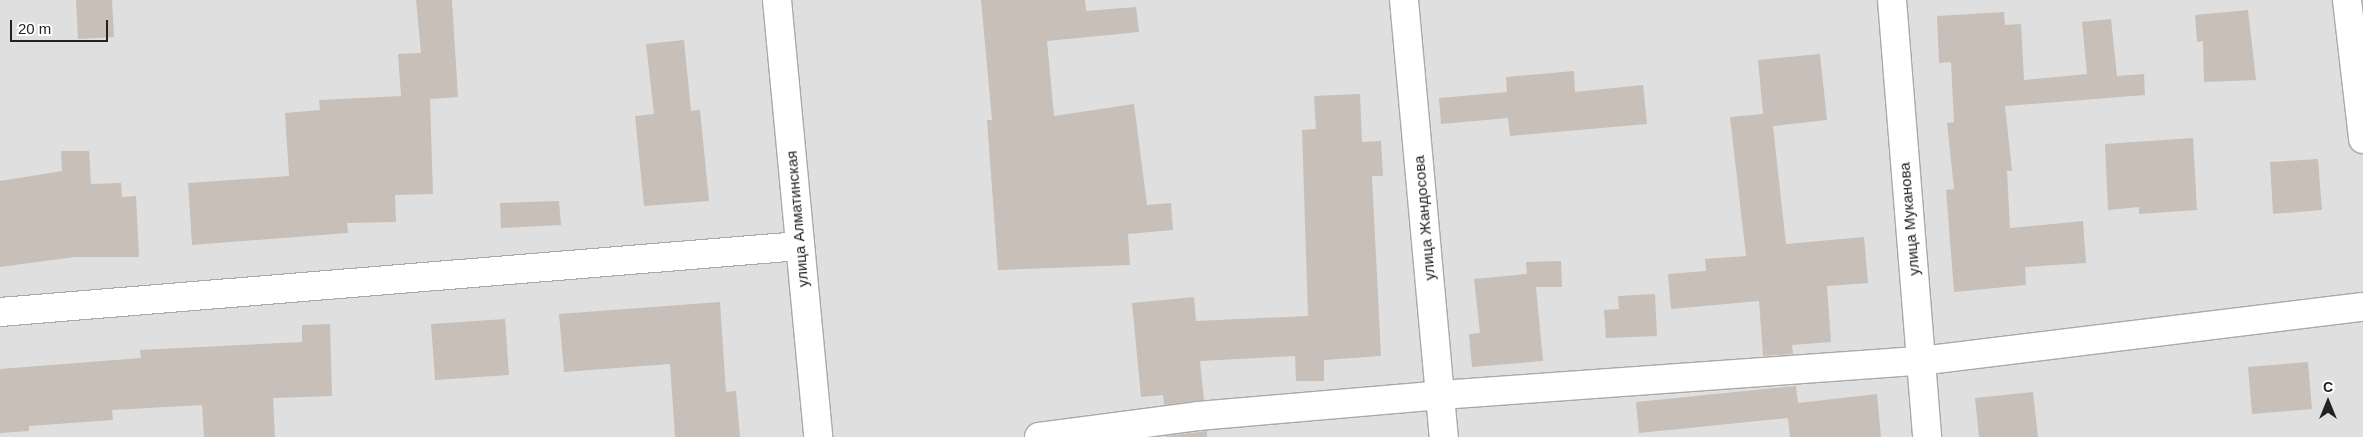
<!DOCTYPE html>
<html>
<head>
<meta charset="utf-8">
<style>
	body { margin:0 }
	#map { position:relative; width:2363px; height:437px; overflow:hidden; background:#f2efe9; font-family:Arial,sans-serif }
	div>[style] { position:absolute }
	.residential>* { inset:0; background:#e0dfdf }
	.building>* { inset:0; background:#c7bfb8 }
	.roads { filter:drop-shadow(1px 0 #a9a9a9) drop-shadow(-1px 0 #a9a9a9) drop-shadow(0 1px #a9a9a9) drop-shadow(0 -1px #a9a9a9) }
	.minor>* { height:28px; margin:-14px; padding:0 14px; transform-origin:14px; border-radius:14px; background:#fff }
	.tertiary>* { height:28px; margin:-14px; padding:0 14px; transform-origin:14px; border-radius:14px; background:#fff }
	span { translate:-50% -50%; white-space:nowrap; text-align:center; line-height:1.15; -webkit-text-stroke:4px #fff; paint-order:stroke }
	.street-label { font-size:15px; color:#222 }
	.north { position:absolute; left:2303px; top:377px; width:50px; height:50px; -webkit-text-stroke:4px #fff; paint-order:stroke; rotate:0deg; font-size:14px; font-weight:700; line-height:20px; text-align:center; color:#222 }
	.north::after { content:''; display:block; margin:auto; width:18px; height:22px; background:#222; clip-path:polygon(50% 0,100% 100%,50% 72%,0 100%) }
	.scale { position:absolute; left:10px; top:20px; width:98px; height:22px; box-sizing:border-box; border:2px solid #222; border-top:0; padding-left:6px; font-size:15px; line-height:18px; white-space:nowrap; color:#222; -webkit-text-stroke:4px #fff; paint-order:stroke }
</style>
</head>
<body>
<div id="map">
	<div class="residential">
		<div style="clip-path:polygon(0 0,2363px 0,2363px 437px,0 437px)"></div>
	</div>
	<div class="building">
		<div style="clip-path:polygon(76px 0,112px 0,114px 37px,78px 39px)"></div>
		<div style="clip-path:polygon(416px 0,452px 0,458px 97px,430px 99px,433px 194px,395px 195px,396px 222px,347px 223px,348px 233px,192px 245px,188px 183px,289px 176px,285px 113px,320px 110px,319px 100px,401px 96px,398px 54px,421px 53px)"></div>
		<div style="clip-path:polygon(981px 0,1085px 0,1086px 11px,1136px 7px,1139px 32px,1047px 41px,1054px 116px,1134px 104px,1147px 205px,1171px 203px,1173px 230px,1128px 234px,1130px 265px,998px 270px,987px 120px,992px 120px)"></div>
		<div style="clip-path:polygon(2248px 10px,2256px 80px,2204px 82px,2203px 41px,2197px 42px,2195px 15px)"></div>
		<div style="clip-path:polygon(2004px 12px,2005px 25px,2021px 24px,2024px 80px,2087px 74px,2082px 22px,2111px 19px,2117px 76px,2144px 74px,2145px 95px,2005px 106px,2012px 171px,2007px 171px,2010px 228px,2083px 221px,2086px 263px,2025px 267px,2026px 285px,1954px 292px,1946px 190px,1954px 189px,1947px 123px,1954px 122px,1951px 62px,1939px 63px,1937px 16px)"></div>
		<div style="clip-path:polygon(684px 40px,691px 111px,700px 110px,709px 201px,644px 206px,635px 116px,654px 114px,646px 44px)"></div>
		<div style="clip-path:polygon(1820px 54px,1827px 120px,1773px 126px,1786px 244px,1864px 237px,1868px 283px,1827px 286px,1831px 342px,1792px 345px,1793px 354px,1763px 356px,1759px 301px,1671px 309px,1668px 274px,1706px 271px,1705px 259px,1746px 256px,1730px 117px,1763px 114px,1758px 60px)"></div>
		<div style="clip-path:polygon(1574px 71px,1575px 92px,1643px 85px,1647px 124px,1510px 136px,1508px 118px,1441px 124px,1439px 98px,1507px 92px,1506px 77px)"></div>
		<div style="clip-path:polygon(1360px 94px,1362px 142px,1381px 141px,1383px 176px,1372px 176px,1381px 356px,1324px 360px,1324px 381px,1296px 381px,1295px 356px,1200px 361px,1204px 400px,1164px 405px,1163px 395px,1141px 397px,1132px 303px,1194px 297px,1196px 321px,1308px 316px,1302px 130px,1316px 129px,1314px 96px)"></div>
		<div style="clip-path:polygon(2193px 138px,2197px 210px,2139px 214px,2139px 207px,2108px 210px,2105px 144px)"></div>
		<div style="clip-path:polygon(61px 151px,89px 151px,91px 184px,121px 183px,122px 197px,136px 196px,139px 257px,75px 257px,0 267px,0 181px,62px 171px)"></div>
		<div style="clip-path:polygon(2318px 159px,2322px 210px,2273px 214px,2270px 162px)"></div>
		<div style="clip-path:polygon(559px 201px,561px 225px,501px 228px,500px 203px)"></div>
		<div style="clip-path:polygon(1561px 261px,1562px 287px,1536px 287px,1543px 361px,1472px 367px,1469px 334px,1480px 333px,1474px 279px,1527px 274px,1526px 262px)"></div>
		<div style="clip-path:polygon(1655px 294px,1657px 336px,1606px 338px,1604px 310px,1619px 309px,1618px 296px)"></div>
		<div style="clip-path:polygon(720px 302px,726px 392px,736px 391px,740px 437px,675px 437px,670px 364px,564px 372px,559px 314px)"></div>
		<div style="clip-path:polygon(505px 319px,509px 375px,435px 380px,431px 324px)"></div>
		<div style="clip-path:polygon(330px 324px,332px 396px,273px 398px,275px 437px,204px 437px,202px 405px,112px 410px,113px 420px,29px 426px,29px 431px,0 433px,0 369px,141px 358px,140px 350px,302px 342px,302px 325px)"></div>
		<div style="clip-path:polygon(2308px 362px,2312px 409px,2252px 414px,2248px 367px)"></div>
		<div style="clip-path:polygon(1796px 386px,1798px 403px,1877px 394px,1881px 437px,1790px 437px,1788px 418px,1639px 433px,1636px 402px)"></div>
		<div style="clip-path:polygon(2033px 392px,2038px 437px,1979px 437px,1975px 398px)"></div>
		<div style="clip-path:polygon(1207px 431px,1207px 437px,1166px 437px,1166px 436px)"></div>
	</div>
	<div class="roads">
		<div class="minor">
			<div style="left:1404px;top:0;width:439px;rotate:84.8deg"></div>
			<div style="left:1892px;top:0;width:438px;rotate:85.4deg"></div>
			<div style="left:2347px;top:0;width:140px;rotate:83.4deg"></div>
			<div style="left:0;top:312px;width:803px;rotate:-4.72deg"></div>
			<div style="left:1039px;top:437px;width:160px;rotate:-7.5deg"></div>
			<div style="left:1198px;top:416px;width:244px;rotate:-4.9deg"></div>
			<div style="left:1441px;top:395px;width:481px;rotate:-4.1deg"></div>
			<div style="left:1921px;top:361px;width:445px;rotate:-7deg"></div>
		</div>
		<div class="tertiary">
			<div style="left:777px;top:0;width:439px;rotate:84.6deg"></div>
		</div>
	</div>
	<div class="street-label">
		<span style="left:1424px;top:218px;rotate:-95deg">улица Жандосова</span>
		<span style="left:797px;top:219px;rotate:-95deg">улица Алматинская</span>
		<span style="left:1909px;top:219px;rotate:-95deg">улица Муканова</span>
	</div>
	<div class="north">С</div>
	<div class="scale">20 m</div>
</div>
</body>
</html>
